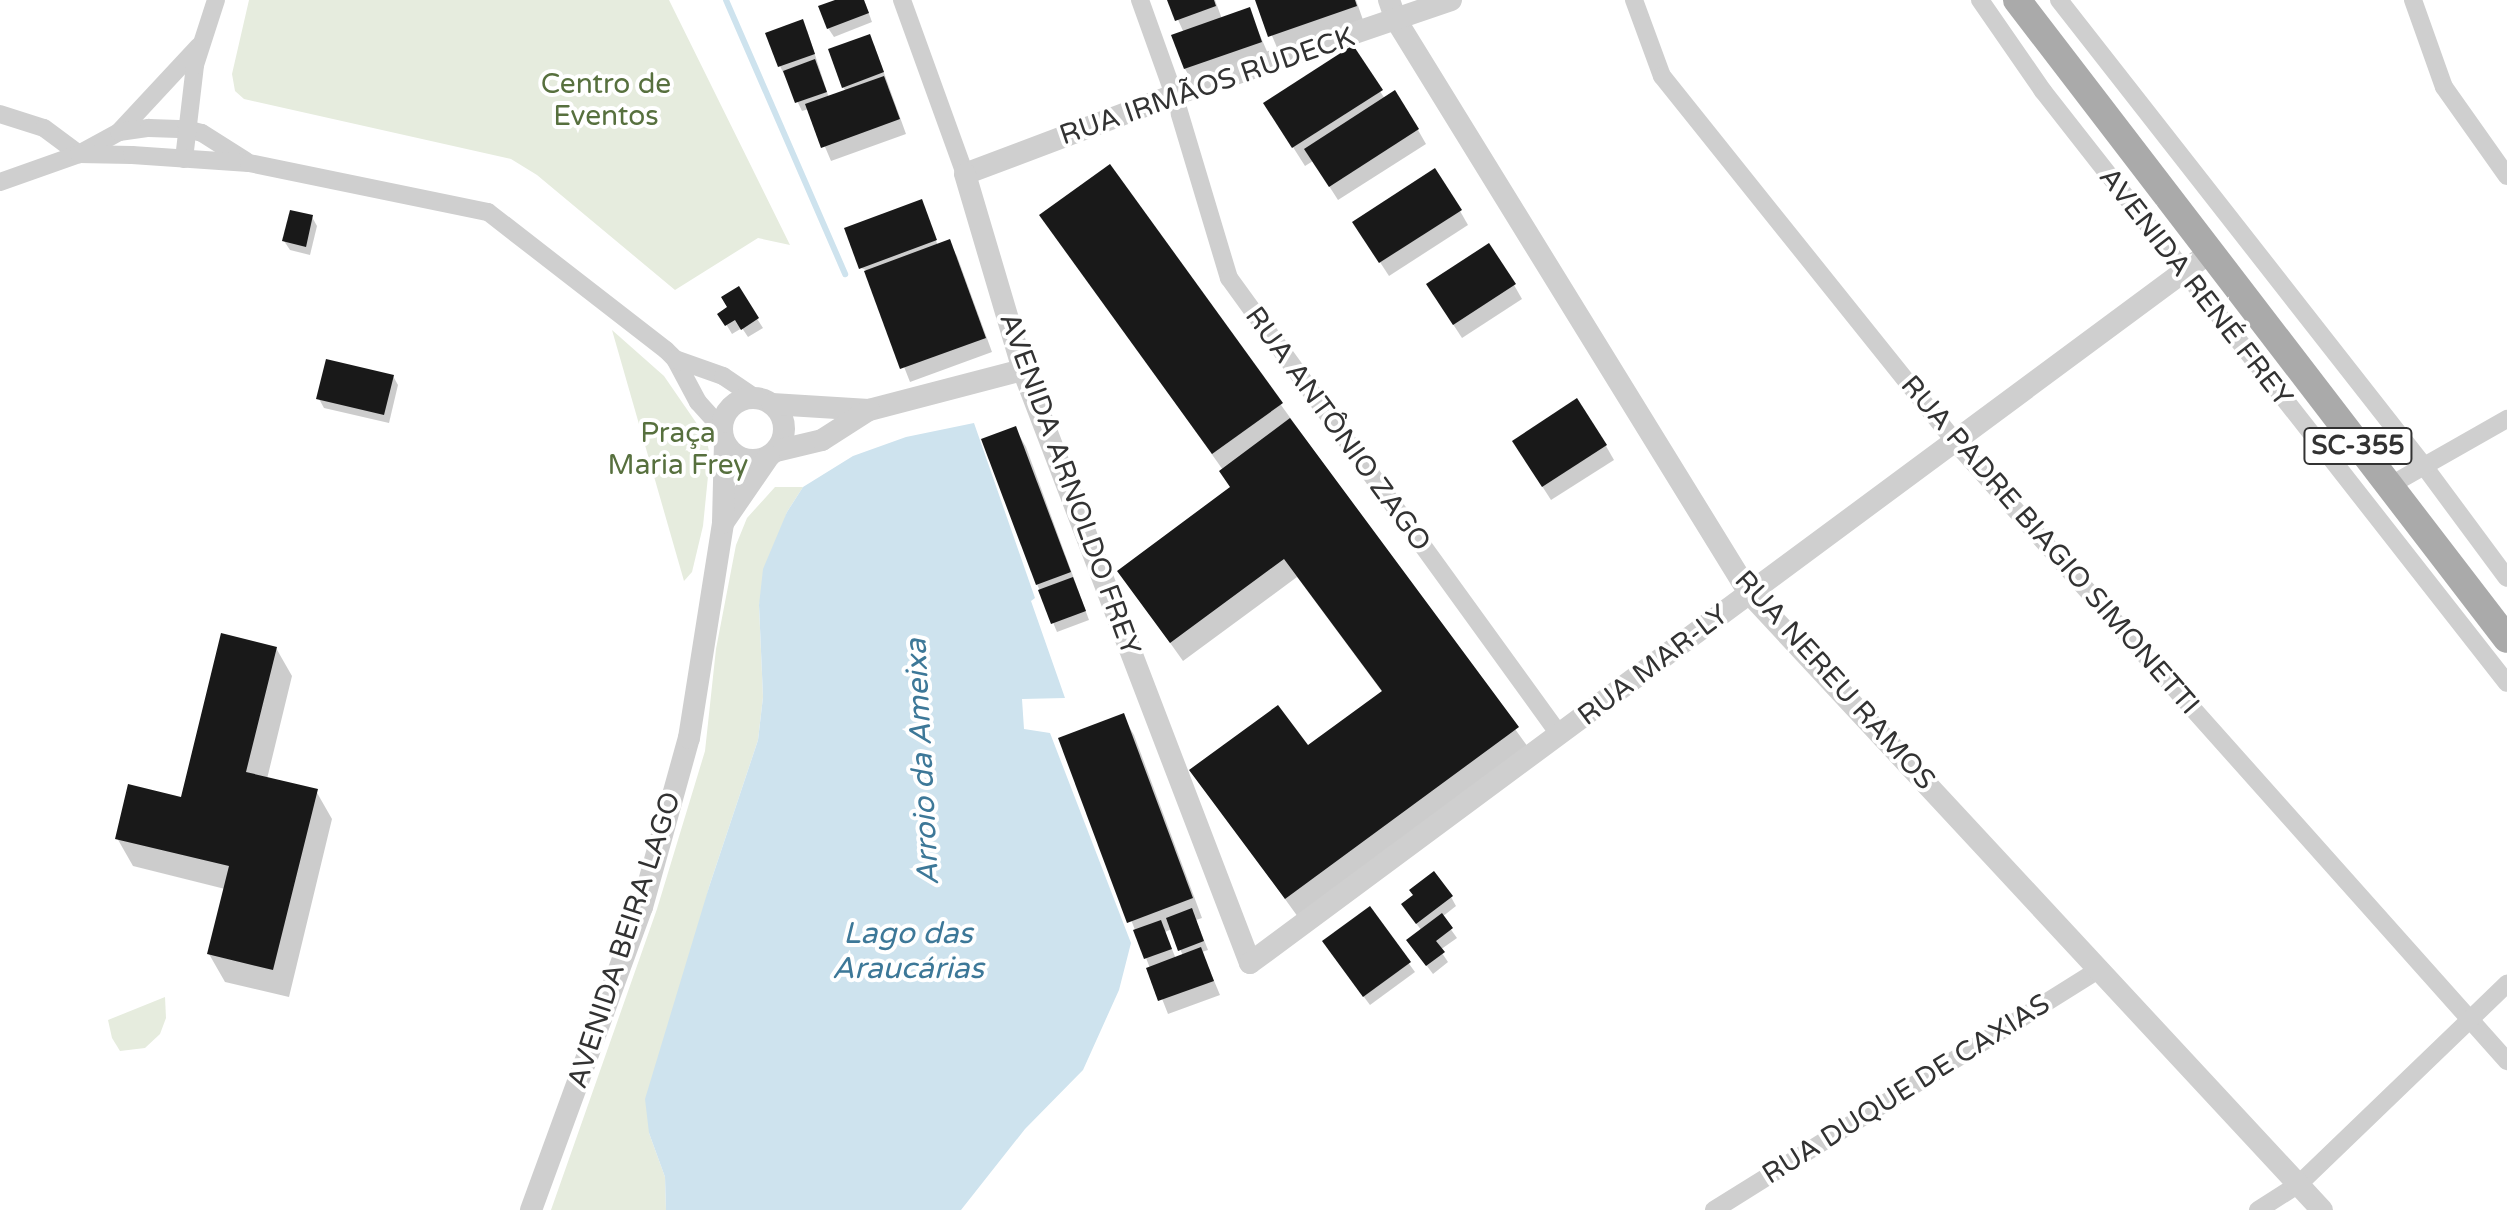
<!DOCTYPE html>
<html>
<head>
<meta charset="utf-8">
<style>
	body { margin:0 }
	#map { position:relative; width:2507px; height:1210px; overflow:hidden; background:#fff; font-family:"Varela Round",sans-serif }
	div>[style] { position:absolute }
	.green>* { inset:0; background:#e6ecde }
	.water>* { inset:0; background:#cee3ee }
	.shadow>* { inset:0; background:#0003 }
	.stream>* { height:6px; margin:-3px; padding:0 3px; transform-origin:3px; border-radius:3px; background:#cee3ee }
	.building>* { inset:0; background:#191919 }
	.minor>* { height:18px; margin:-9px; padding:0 9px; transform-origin:9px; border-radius:9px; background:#cfcfcf }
	.tertiary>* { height:22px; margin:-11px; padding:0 11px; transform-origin:11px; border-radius:11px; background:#cfcfcf }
	.tertiary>.ring { margin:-11px; padding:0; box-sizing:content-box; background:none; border:22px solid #cfcfcf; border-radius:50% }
	.primary>* { height:28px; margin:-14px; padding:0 14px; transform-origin:14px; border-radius:14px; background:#aaa }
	span { translate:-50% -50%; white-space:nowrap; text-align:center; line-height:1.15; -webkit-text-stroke:8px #fff; paint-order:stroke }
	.shield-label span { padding:2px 6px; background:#fff; border:2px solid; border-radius:6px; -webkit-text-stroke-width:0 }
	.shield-label { font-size:26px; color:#323232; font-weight:700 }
	.park-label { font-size:28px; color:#57703e }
	.street-label { font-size:28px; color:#323232 }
	.water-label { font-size:30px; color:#3d7898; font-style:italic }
</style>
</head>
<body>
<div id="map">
	<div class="green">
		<div style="clip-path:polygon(249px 0,669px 0,790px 245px,758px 238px,675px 290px,537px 175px,511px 159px,244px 99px,235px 91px,232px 74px)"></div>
		<div style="clip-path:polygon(612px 330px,664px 376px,706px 437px,710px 456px,703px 526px,692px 572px,684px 581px)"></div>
		<div style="clip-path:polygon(775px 487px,803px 487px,787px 512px,759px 605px,763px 697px,758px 740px,709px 887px,649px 1133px,665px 1177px,666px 1210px,551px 1210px,657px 909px,705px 751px,716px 649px,736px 545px,747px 518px)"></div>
		<div style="clip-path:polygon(165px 997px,166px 1018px,160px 1034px,145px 1048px,120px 1051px,112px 1038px,108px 1020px)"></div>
	</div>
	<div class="water">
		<div style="clip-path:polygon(974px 423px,1035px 598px,1031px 601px,1065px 698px,1022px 699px,1024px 729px,1050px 733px,1131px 943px,1119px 990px,1083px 1070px,1025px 1129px,961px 1210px,666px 1210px,665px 1177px,649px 1133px,645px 1099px,709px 887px,758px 740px,763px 697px,759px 605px,763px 569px,787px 512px,803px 487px,853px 456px,906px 437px)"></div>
	</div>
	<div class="shadow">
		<div style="clip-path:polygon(841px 0,864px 0,872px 22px,834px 37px,828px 28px)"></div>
		<div style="clip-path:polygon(1169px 0,1215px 0,1222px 19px,1249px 10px,1269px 56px,1193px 82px,1185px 69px,1184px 33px)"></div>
		<div style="clip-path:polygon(1257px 0,1356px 0,1363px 20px,1278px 50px)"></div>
		<div style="clip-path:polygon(807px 30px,829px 98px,845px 90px,843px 87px,874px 45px,906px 134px,831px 161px,809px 109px,802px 111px,780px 66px)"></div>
		<div style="clip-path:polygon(1352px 48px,1385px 99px,1418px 130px,1426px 144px,1338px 200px,1313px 161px,1305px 166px,1277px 122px)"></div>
		<div style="clip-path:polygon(1109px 167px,1528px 747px,1298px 917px,1192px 770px,1308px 747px,1383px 693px,1297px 577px,1183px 661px,1119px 571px,1231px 489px,1223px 470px,1042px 215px)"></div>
		<div style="clip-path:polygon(923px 205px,938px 246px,949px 242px,957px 256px,992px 352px,910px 382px,866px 270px,861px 268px)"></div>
		<div style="clip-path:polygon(1460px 211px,1468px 225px,1389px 276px,1363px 236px)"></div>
		<div style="clip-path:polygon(312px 217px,317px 226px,310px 255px,290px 250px,284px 241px)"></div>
		<div style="clip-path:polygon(1514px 285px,1522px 299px,1462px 338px,1436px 298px)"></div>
		<div style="clip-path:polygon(738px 289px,763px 328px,748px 337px,742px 328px,732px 334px,720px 314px,730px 308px)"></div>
		<div style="clip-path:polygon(393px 376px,398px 385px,389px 423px,324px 408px,319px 399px)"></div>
		<div style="clip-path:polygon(1015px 428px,1026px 447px,1089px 620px,1057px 632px,1037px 584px)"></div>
		<div style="clip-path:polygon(1606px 446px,1614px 460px,1551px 500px,1522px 455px)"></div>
		<div style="clip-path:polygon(276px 648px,292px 676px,267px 779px,316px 791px,332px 819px,289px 997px,225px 982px,209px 954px,225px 889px,133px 866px,117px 838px,182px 800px)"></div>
		<div style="clip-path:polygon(evenodd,1123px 716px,1134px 735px,1202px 918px,1196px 920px,1208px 950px,1202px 952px,1220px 995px,1168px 1014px,1060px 739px,1123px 716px,1172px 929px,1183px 956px,1176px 959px,1165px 932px,1172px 929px)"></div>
		<div style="clip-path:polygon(1451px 897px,1456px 906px,1442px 917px,1457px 938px,1440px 950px,1448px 962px,1433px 974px,1414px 949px,1422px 931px,1408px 913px)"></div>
		<div style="clip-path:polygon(1369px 909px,1415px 972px,1370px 1005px,1329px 950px)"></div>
	</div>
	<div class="stream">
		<div style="left:726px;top:0;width:299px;rotate:66.5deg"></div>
	</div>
	<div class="building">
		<div style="clip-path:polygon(835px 0,864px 0,869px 13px,827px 29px,818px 6px)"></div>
		<div style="clip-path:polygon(1167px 0,1214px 0,1216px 6px,1175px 21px)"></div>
		<div style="clip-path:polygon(1255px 0,1355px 0,1357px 6px,1268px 37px)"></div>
		<div style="clip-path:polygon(1250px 7px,1262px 42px,1184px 69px,1171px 35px)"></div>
		<div style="clip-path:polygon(803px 19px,815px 54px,778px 67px,765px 33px)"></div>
		<div style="clip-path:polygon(870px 34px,884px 72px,842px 88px,828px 49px)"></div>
		<div style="clip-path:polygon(1353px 45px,1383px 90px,1292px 148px,1263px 103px)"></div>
		<div style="clip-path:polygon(815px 59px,827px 92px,795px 103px,783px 71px)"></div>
		<div style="clip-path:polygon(884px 76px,900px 119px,821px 148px,805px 104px)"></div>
		<div style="clip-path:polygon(1395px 90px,1419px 129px,1329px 187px,1304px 149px)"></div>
		<div style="clip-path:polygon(1110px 164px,1283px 403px,1212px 454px,1039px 215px)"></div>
		<div style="clip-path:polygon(1435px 168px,1462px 210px,1379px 263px,1352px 222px)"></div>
		<div style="clip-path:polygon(922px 199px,937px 240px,859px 269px,844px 228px)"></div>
		<div style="clip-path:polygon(290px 210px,313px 215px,306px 247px,282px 241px)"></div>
		<div style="clip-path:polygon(950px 239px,986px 338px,900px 369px,864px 271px)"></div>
		<div style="clip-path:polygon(1489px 243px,1516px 284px,1453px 325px,1426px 284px)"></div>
		<div style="clip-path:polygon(739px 286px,759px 318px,741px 330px,735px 320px,725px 326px,717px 314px,727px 307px,721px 297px)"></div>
		<div style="clip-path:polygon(326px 359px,394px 375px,384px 415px,316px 399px)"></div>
		<div style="clip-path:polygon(1577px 398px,1607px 445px,1542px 487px,1512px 441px)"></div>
		<div style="clip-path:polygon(1290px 418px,1519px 727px,1285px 899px,1189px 770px,1278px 705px,1308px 745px,1382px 691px,1284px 559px,1170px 643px,1117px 571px,1230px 487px,1219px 471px)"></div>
		<div style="clip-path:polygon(1016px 426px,1071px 572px,1036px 585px,981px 439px)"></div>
		<div style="clip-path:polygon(1073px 577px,1086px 611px,1051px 624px,1038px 590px)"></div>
		<div style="clip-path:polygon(221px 633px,277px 647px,246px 772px,318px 789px,273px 970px,207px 954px,229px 866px,115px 839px,128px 784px,181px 797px)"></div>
		<div style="clip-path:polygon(1124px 713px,1193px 898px,1127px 923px,1058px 738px)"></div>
		<div style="clip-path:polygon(1434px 871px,1453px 896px,1416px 924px,1401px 904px,1413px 895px,1409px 890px)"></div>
		<div style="clip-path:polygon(1370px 906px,1411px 962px,1363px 997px,1322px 941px)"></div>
		<div style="clip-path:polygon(1192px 908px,1204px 941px,1178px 951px,1166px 918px)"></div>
		<div style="clip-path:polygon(1442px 913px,1453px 928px,1436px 941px,1445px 952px,1426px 966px,1406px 940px)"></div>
		<div style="clip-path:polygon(1161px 920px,1172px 949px,1144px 959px,1133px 930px)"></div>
		<div style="clip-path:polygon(1201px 947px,1214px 981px,1158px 1001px,1146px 968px)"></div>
	</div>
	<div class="minor">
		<div style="left:902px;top:0;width:185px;rotate:70.1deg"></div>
		<div style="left:1140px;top:0;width:101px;rotate:70.3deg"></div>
		<div style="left:1174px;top:95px;width:191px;rotate:73.3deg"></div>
		<div style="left:1229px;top:278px;width:563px;rotate:54.11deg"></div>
		<div style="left:1634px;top:0;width:81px;rotate:69.8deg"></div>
		<div style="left:1662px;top:76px;width:467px;rotate:51.3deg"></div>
		<div style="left:1954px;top:441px;width:831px;rotate:48.27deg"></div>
		<div style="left:1980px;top:0;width:111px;rotate:55.3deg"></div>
		<div style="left:2043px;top:91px;width:752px;rotate:51.91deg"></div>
		<div style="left:2059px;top:0;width:592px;rotate:51.93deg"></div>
		<div style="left:2424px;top:466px;width:139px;rotate:53.5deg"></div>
		<div style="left:2413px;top:0;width:92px;rotate:70.4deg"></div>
		<div style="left:2444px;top:87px;width:109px;rotate:54.7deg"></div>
		<div style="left:0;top:114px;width:46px;rotate:17.7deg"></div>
		<div style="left:44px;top:128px;width:44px;rotate:36.6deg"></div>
		<div style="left:119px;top:132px;width:117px;rotate:-47.1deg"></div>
		<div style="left:79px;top:154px;width:46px;rotate:-28.8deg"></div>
		<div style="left:119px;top:132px;width:30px;rotate:-8deg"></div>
		<div style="left:149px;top:128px;width:37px;rotate:2deg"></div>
		<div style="left:186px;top:129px;width:16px;rotate:14deg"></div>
		<div style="left:202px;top:133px;width:52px;rotate:32.5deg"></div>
		<div style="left:184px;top:159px;width:95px;rotate:-83.3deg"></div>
		<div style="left:195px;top:65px;width:68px;rotate:-72.1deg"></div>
		<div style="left:0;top:182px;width:84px;rotate:-19.5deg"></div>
		<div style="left:79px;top:154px;width:53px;rotate:1.1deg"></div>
		<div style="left:132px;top:155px;width:117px;rotate:3.9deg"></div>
		<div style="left:249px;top:163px;width:244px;rotate:11.6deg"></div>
		<div style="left:488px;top:212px;width:225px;rotate:37.8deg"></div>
		<div style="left:666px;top:350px;width:13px;rotate:45deg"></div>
		<div style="left:675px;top:359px;width:49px;rotate:61.9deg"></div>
		<div style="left:698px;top:402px;width:36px;rotate:48deg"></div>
		<div style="left:675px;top:359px;width:51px;rotate:19.5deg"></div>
		<div style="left:723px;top:376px;width:40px;rotate:34deg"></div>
		<div style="left:2389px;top:486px;width:136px;rotate:-29.6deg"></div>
		<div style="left:1714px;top:1210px;width:454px;rotate:-32deg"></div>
		<div style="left:2258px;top:1210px;width:49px;rotate:-32.4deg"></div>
		<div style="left:2299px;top:1184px;width:289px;rotate:-43.9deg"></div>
	</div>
	<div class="tertiary">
		<div style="left:1389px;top:0;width:21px;rotate:71deg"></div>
		<div style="left:1396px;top:20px;width:673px;rotate:58.36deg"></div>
		<div style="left:1749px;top:593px;width:842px;rotate:47.12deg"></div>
		<div style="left:1451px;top:0;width:293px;rotate:161.1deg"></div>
		<div style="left:1174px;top:95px;width:223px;rotate:159.3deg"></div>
		<div style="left:965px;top:174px;width:204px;rotate:73.5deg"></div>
		<div style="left:1023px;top:370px;width:635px;rotate:69.05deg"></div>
		<div style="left:1250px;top:963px;width:1195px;rotate:-36.52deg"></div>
		<div class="ring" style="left:722px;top:398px;width:40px;height:40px"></div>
		<div style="left:772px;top:404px;width:97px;rotate:3.5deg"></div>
		<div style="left:869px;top:410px;width:159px;rotate:-14.6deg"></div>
		<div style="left:776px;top:451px;width:47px;rotate:-13.4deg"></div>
		<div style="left:822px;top:440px;width:56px;rotate:-32.6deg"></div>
		<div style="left:723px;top:523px;width:81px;rotate:-55.5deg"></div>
		<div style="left:531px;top:1210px;width:323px;rotate:-69.9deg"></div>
		<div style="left:642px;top:907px;width:175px;rotate:-74.5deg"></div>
		<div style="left:689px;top:738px;width:218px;rotate:-81deg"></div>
		<div style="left:723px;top:523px;width:80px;rotate:-88.6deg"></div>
	</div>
	<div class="primary">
		<div style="left:2017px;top:0;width:805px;rotate:52.52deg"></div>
	</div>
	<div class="shield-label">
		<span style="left:2358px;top:446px">SC-355</span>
	</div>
	<div class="park-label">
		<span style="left:606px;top:100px">Centro de<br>Eventos</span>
		<span style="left:678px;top:449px">Praça<br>Maria Frey</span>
	</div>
	<div class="street-label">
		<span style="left:1207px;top:86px;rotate:-19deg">RUA IRMÃOS RUDECK</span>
		<span style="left:2196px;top:287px;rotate:52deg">AVENIDA RENÉ FREY</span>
		<span style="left:1338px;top:429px;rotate:54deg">RUA ANTÔNIO ZAGO</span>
		<span style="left:1070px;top:484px;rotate:70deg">AVENIDA ARNOLDO FREY</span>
		<span style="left:2050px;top:545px;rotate:49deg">RUA PADRE BIAGIO SIMONETTI</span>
		<span style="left:1653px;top:665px;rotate:-37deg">RUA MAR-LY</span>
		<span style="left:1835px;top:680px;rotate:48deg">RUA NEREU RAMOS</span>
		<span style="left:624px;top:940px;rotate:-72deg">AVENIDA BEIRA LAGO</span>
		<span style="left:1906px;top:1089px;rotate:-32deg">RUA DUQUE DE CAXIAS</span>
	</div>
	<div class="water-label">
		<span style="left:923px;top:762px;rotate:-93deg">Arroio da Ameixa</span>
		<span style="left:908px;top:951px">Lago das<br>Araucárias</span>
	</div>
</div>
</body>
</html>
